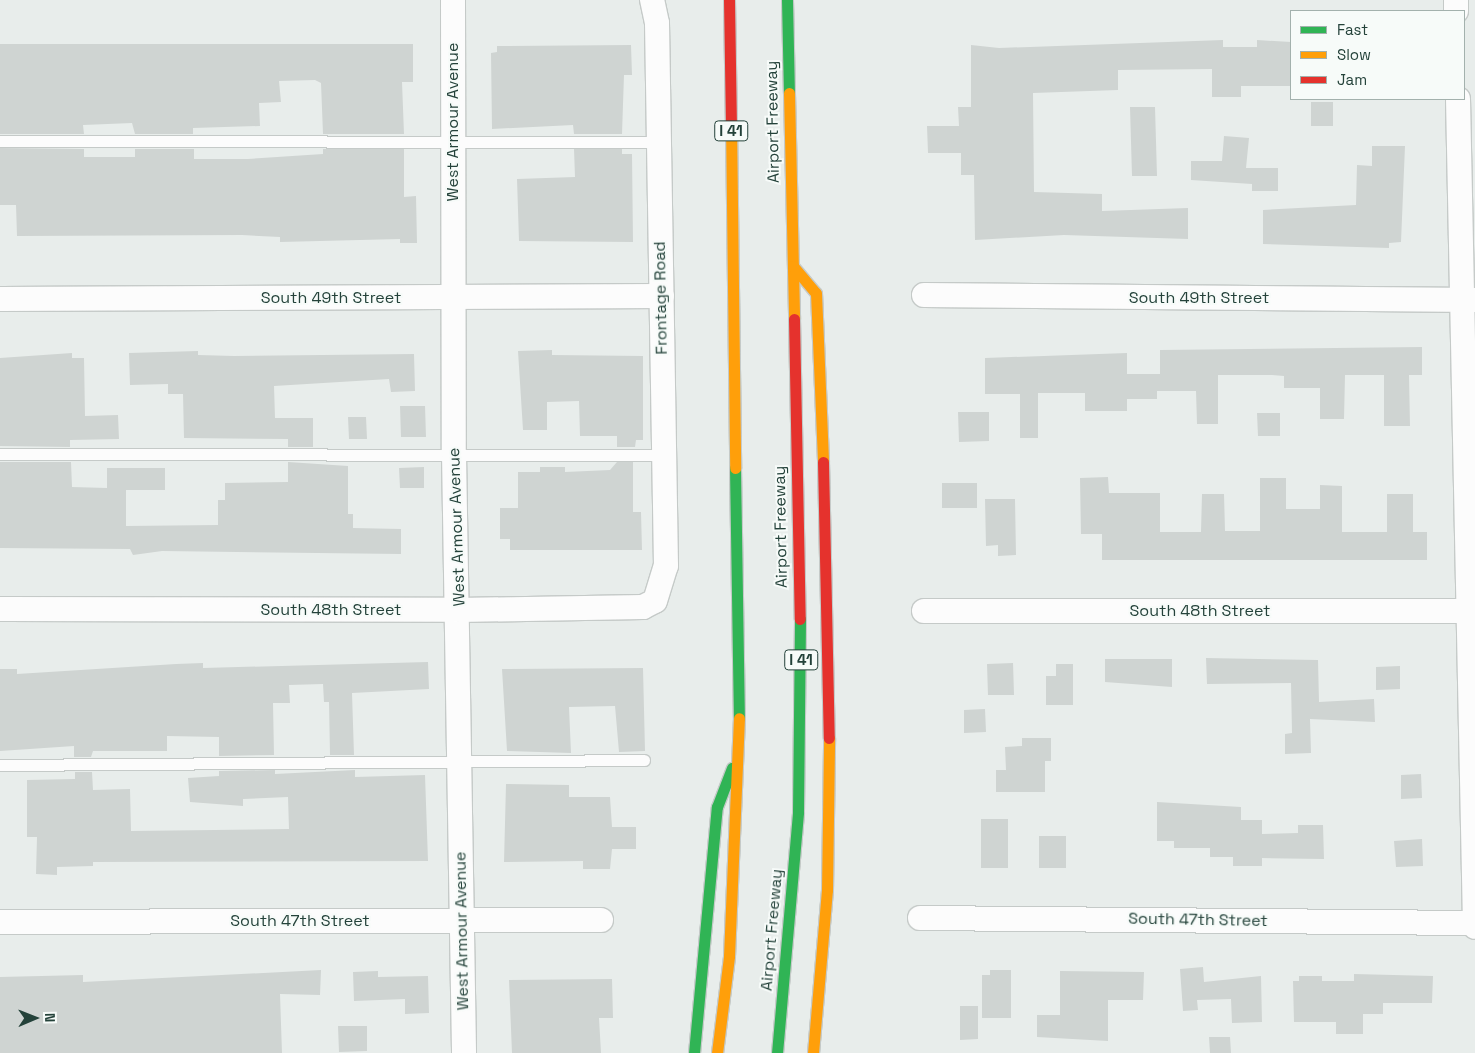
<!DOCTYPE html>
<html>
<head>
<meta charset="utf-8">
<style>
	body { margin:0 }
	#map { position:relative; width:1475px; height:1053px; overflow:hidden; background:#e8edeb; font-family:"Space Grotesk",sans-serif }
	div>[style] { position:absolute }
	.building>* { inset:0; background:#cfd4d2 }
	.roads { filter:drop-shadow(1px 0 #c5cac8) drop-shadow(-1px 0 #c5cac8) drop-shadow(0 1px #c5cac8) drop-shadow(0 -1px #c5cac8) }
	.lane>* { height:11px; margin:-5.5px; padding:0 5.5px; transform-origin:5.5px; border-radius:5.5px; background:#fcfcfc }
	.street>* { height:24px; margin:-12px; padding:0 12px; transform-origin:12px; border-radius:12px; background:#fcfcfc }
	.fast>* { height:11px; margin:-5.5px; padding:0 5.5px; transform-origin:5.5px; border-radius:5.5px; background:#30b455 }
	.slow>* { height:11px; margin:-5.5px; padding:0 5.5px; transform-origin:5.5px; border-radius:5.5px; background:#ff9f0a }
	.jam>* { height:11px; margin:-5.5px; padding:0 5.5px; transform-origin:5.5px; border-radius:5.5px; background:#e5322d }
	span { translate:-50% -50%; white-space:nowrap; text-align:center; line-height:1.15; -webkit-text-stroke:4px #f7fbf9; paint-order:stroke }
	.shield-label span { padding:1px 4px; background:#f7fbf9; border:1px solid; border-radius:4px; -webkit-text-stroke-width:0 }
	.shield-label { font-size:15px; color:#24423a; font-weight:700 }
	.street-label { font-size:16px; color:#24423a }
	.legend { position:absolute; left:1290px; top:10px; width:175px; height:90px; box-sizing:border-box; background:#f7fbf9; border:1px solid #a3b1ad; margin:0; padding:6px 9px; list-style:none; font-size:15px; color:#24423a }
	.legend li { display:flex; align-items:center; gap:10px; height:25px }
	.legend b { width:25px; border:1px solid #a3b1ad }
	.north { position:absolute; left:10px; top:993px; width:50px; height:50px; -webkit-text-stroke:4px #f7fbf9; paint-order:stroke; rotate:89deg; font-size:14px; font-weight:700; line-height:20px; text-align:center; color:#24423a }
	.north::after { content:''; display:block; margin:auto; width:18px; height:22px; background:#24423a; clip-path:polygon(50% 0,100% 100%,50% 72%,0 100%) }
</style>
</head>
<body>
<div id="map">
	<div class="building">
		<div style="clip-path:polygon(1223px 40px,1223px 47px,1257px 47px,1257px 40px,1291px 42px,1291px 86px,1241px 86px,1241px 97px,1212px 97px,1212px 69px,1118px 70px,1118px 90px,1033px 93px,1034px 192px,1102px 194px,1102px 211px,1188px 208px,1188px 239px,1064px 235px,975px 240px,974px 175px,961px 175px,961px 153px,928px 153px,927px 126px,959px 126px,958px 107px,971px 107px,971px 45px,999px 48px)"></div>
		<div style="clip-path:polygon(0 44px,413px 44px,413px 82px,402px 82px,404px 134px,323px 134px,321px 83px,315px 80px,279px 81px,281px 102px,259px 103px,260px 126px,193px 128px,193px 134px,135px 134px,132px 123px,83px 125px,84px 134px,0 134px)"></div>
		<div style="clip-path:polygon(631px 45px,632px 75px,624px 75px,622px 134px,574px 134px,573px 125px,492px 129px,491px 53px,497px 52px,497px 46px)"></div>
		<div style="clip-path:polygon(1311px 102px,1333px 102px,1333px 126px,1311px 126px)"></div>
		<div style="clip-path:polygon(1130px 107px,1155px 107px,1157px 176px,1132px 176px)"></div>
		<div style="clip-path:polygon(1224px 136px,1249px 138px,1246px 168px,1278px 168px,1278px 191px,1252px 191px,1252px 184px,1191px 180px,1191px 161px,1222px 161px)"></div>
		<div style="clip-path:polygon(1372px 146px,1405px 146px,1401px 242px,1389px 243px,1389px 248px,1263px 244px,1263px 210px,1356px 205px,1357px 165px,1372px 166px)"></div>
		<div style="clip-path:polygon(0 148px,84px 149px,84px 157px,135px 157px,135px 149px,194px 149px,194px 159px,248px 159px,323px 154px,323px 149px,404px 149px,404px 197px,416px 196px,417px 243px,400px 243px,400px 239px,280px 242px,280px 237px,242px 235px,17px 236px,16px 205px,0 205px)"></div>
		<div style="clip-path:polygon(574px 149px,622px 149px,622px 154px,632px 154px,633px 242px,519px 241px,517px 179px,575px 177px)"></div>
		<div style="clip-path:polygon(1422px 347px,1422px 375px,1409px 375px,1410px 426px,1384px 426px,1384px 375px,1345px 375px,1344px 419px,1320px 419px,1320px 388px,1284px 388px,1284px 376px,1272px 375px,1218px 375px,1218px 424px,1197px 424px,1196px 391px,1157px 391px,1157px 399px,1127px 399px,1127px 411px,1085px 411px,1085px 393px,1038px 393px,1038px 438px,1020px 438px,1020px 394px,985px 394px,985px 358px,1127px 353px,1127px 374px,1160px 374px,1160px 350px)"></div>
		<div style="clip-path:polygon(552px 350px,552px 355px,643px 356px,643px 440px,636px 440px,635px 447px,617px 447px,617px 436px,580px 436px,579px 401px,547px 402px,547px 430px,523px 430px,518px 351px)"></div>
		<div style="clip-path:polygon(198px 351px,198px 355px,234px 356px,414px 354px,415px 391px,391px 392px,389px 379px,274px 386px,275px 418px,313px 418px,313px 447px,288px 447px,288px 439px,184px 438px,183px 394px,168px 394px,168px 384px,130px 385px,129px 353px)"></div>
		<div style="clip-path:polygon(72px 353px,72px 358px,84px 358px,85px 416px,118px 415px,119px 439px,70px 440px,70px 447px,0 446px,0 358px)"></div>
		<div style="clip-path:polygon(400px 406px,425px 406px,426px 437px,401px 437px)"></div>
		<div style="clip-path:polygon(958px 412px,989px 412px,989px 441px,959px 442px)"></div>
		<div style="clip-path:polygon(1257px 413px,1280px 413px,1280px 436px,1258px 436px)"></div>
		<div style="clip-path:polygon(348px 417px,366px 417px,367px 439px,349px 439px)"></div>
		<div style="clip-path:polygon(0 462px,71px 462px,72px 487px,107px 488px,107px 468px,165px 468px,165px 490px,126px 490px,126px 526px,218px 525px,218px 500px,225px 500px,225px 483px,288px 482px,288px 462px,348px 466px,348px 514px,353px 514px,353px 528px,401px 529px,401px 554px,162px 551px,133px 555px,130px 549px,0 548px)"></div>
		<div style="clip-path:polygon(617px 462px,633px 462px,633px 512px,641px 512px,642px 550px,510px 550px,510px 539px,500px 539px,500px 508px,518px 508px,518px 472px,540px 472px,540px 467px,565px 467px,565px 472px,610px 470px)"></div>
		<div style="clip-path:polygon(424px 467px,424px 488px,400px 488px,399px 468px)"></div>
		<div style="clip-path:polygon(1108px 477px,1109px 493px,1160px 493px,1160px 532px,1201px 532px,1202px 494px,1224px 494px,1225px 531px,1260px 531px,1260px 478px,1286px 478px,1286px 509px,1320px 509px,1320px 485px,1342px 486px,1342px 532px,1387px 532px,1387px 494px,1413px 494px,1413px 532px,1427px 532px,1427px 560px,1102px 560px,1102px 534px,1081px 534px,1080px 478px)"></div>
		<div style="clip-path:polygon(942px 483px,977px 483px,977px 508px,942px 508px)"></div>
		<div style="clip-path:polygon(985px 499px,1015px 499px,1016px 555px,998px 556px,998px 545px,986px 546px)"></div>
		<div style="clip-path:polygon(1206px 658px,1318px 660px,1319px 702px,1374px 699px,1375px 722px,1310px 719px,1311px 753px,1285px 754px,1285px 734px,1292px 733px,1291px 683px,1207px 684px)"></div>
		<div style="clip-path:polygon(1105px 659px,1172px 659px,1172px 687px,1105px 682px)"></div>
		<div style="clip-path:polygon(428px 662px,429px 689px,352px 693px,354px 755px,330px 755px,329px 702px,324px 702px,323px 684px,289px 685px,290px 703px,273px 703px,274px 755px,219px 756px,219px 737px,167px 736px,167px 751px,93px 751px,91px 757px,74px 757px,74px 746px,0 751px,0 669px,17px 669px,17px 674px,176px 664px,203px 663px,203px 668px)"></div>
		<div style="clip-path:polygon(1013px 663px,1014px 695px,988px 695px,987px 664px)"></div>
		<div style="clip-path:polygon(1056px 664px,1073px 664px,1073px 705px,1046px 705px,1046px 676px,1056px 676px)"></div>
		<div style="clip-path:polygon(1400px 666px,1400px 689px,1376px 690px,1376px 667px)"></div>
		<div style="clip-path:polygon(643px 668px,645px 751px,619px 752px,615px 706px,569px 707px,571px 753px,507px 751px,502px 669px)"></div>
		<div style="clip-path:polygon(985px 709px,986px 732px,964px 733px,964px 710px)"></div>
		<div style="clip-path:polygon(1022px 738px,1051px 738px,1051px 761px,1045px 761px,1045px 792px,996px 792px,996px 770px,1006px 770px,1005px 747px,1022px 746px)"></div>
		<div style="clip-path:polygon(275px 770px,275px 774px,355px 770px,355px 777px,425px 775px,428px 861px,93px 862px,93px 866px,57px 867px,57px 875px,36px 874px,37px 837px,27px 837px,27px 780px,75px 779px,75px 772px,92px 772px,93px 790px,130px 789px,131px 831px,289px 829px,288px 797px,243px 799px,243px 806px,190px 802px,188px 778px,219px 776px,219px 771px)"></div>
		<div style="clip-path:polygon(1421px 774px,1422px 798px,1401px 799px,1401px 775px)"></div>
		<div style="clip-path:polygon(506px 784px,569px 785px,569px 797px,610px 797px,612px 827px,636px 827px,636px 849px,612px 849px,610px 869px,583px 869px,583px 861px,504px 862px)"></div>
		<div style="clip-path:polygon(1157px 802px,1241px 807px,1241px 820px,1262px 820px,1262px 834px,1298px 833px,1298px 825px,1323px 825px,1324px 859px,1262px 858px,1262px 866px,1233px 866px,1233px 857px,1210px 857px,1210px 848px,1174px 848px,1174px 841px,1157px 841px)"></div>
		<div style="clip-path:polygon(981px 819px,1008px 819px,1008px 868px,981px 868px)"></div>
		<div style="clip-path:polygon(1039px 836px,1066px 836px,1066px 868px,1039px 868px)"></div>
		<div style="clip-path:polygon(1422px 839px,1423px 866px,1396px 867px,1394px 841px)"></div>
		<div style="clip-path:polygon(1203px 967px,1204px 982px,1261px 976px,1262px 1022px,1232px 1023px,1231px 999px,1197px 1000px,1198px 1010px,1183px 1011px,1180px 969px)"></div>
		<div style="clip-path:polygon(321px 970px,320px 995px,280px 994px,282px 1053px,0 1053px,0 977px,83px 975px,83px 982px)"></div>
		<div style="clip-path:polygon(990px 970px,1011px 970px,1011px 1018px,982px 1018px,982px 975px,990px 975px)"></div>
		<div style="clip-path:polygon(378px 971px,378px 977px,428px 976px,429px 1013px,405px 1014px,405px 999px,354px 1001px,353px 972px)"></div>
		<div style="clip-path:polygon(1060px 971px,1144px 972px,1143px 1000px,1108px 1000px,1108px 1041px,1037px 1037px,1037px 1015px,1060px 1015px)"></div>
		<div style="clip-path:polygon(1354px 974px,1433px 976px,1432px 1003px,1383px 1003px,1383px 1014px,1363px 1014px,1363px 1034px,1336px 1034px,1336px 1022px,1294px 1022px,1293px 981px,1299px 981px,1299px 976px,1322px 976px,1322px 981px,1354px 981px)"></div>
		<div style="clip-path:polygon(612px 979px,613px 1018px,599px 1018px,601px 1053px,512px 1053px,509px 980px)"></div>
		<div style="clip-path:polygon(960px 1006px,978px 1006px,978px 1039px,960px 1040px)"></div>
		<div style="clip-path:polygon(338px 1026px,367px 1026px,367px 1051px,339px 1052px)"></div>
		<div style="clip-path:polygon(1209px 1037px,1230px 1037px,1231px 1053px,1210px 1053px)"></div>
	</div>
	<div class="roads">
		<div class="lane">
			<div style="left:0;top:141px;width:659px;rotate:0.09deg"></div>
			<div style="left:0;top:454px;width:664px;rotate:0.09deg"></div>
			<div style="left:0;top:765px;width:644px;rotate:-0.44deg"></div>
		</div>
		<div class="street">
			<div style="left:453px;top:0;width:454px;rotate:89.9deg"></div>
			<div style="left:454px;top:454px;width:599px;rotate:89.04deg"></div>
			<div style="left:1456px;top:0;width:11px;rotate:90deg"></div>
			<div style="left:1458px;top:99px;width:828px;rotate:88.82deg"></div>
			<div style="left:924px;top:295px;width:551px;rotate:0.52deg"></div>
			<div style="left:0;top:299px;width:662px;rotate:-0.26deg"></div>
			<div style="left:0;top:609px;width:459px;rotate:0.1deg"></div>
			<div style="left:459px;top:610px;width:184px;rotate:-0.9deg"></div>
			<div style="left:643px;top:607px;width:13px;rotate:-27deg"></div>
			<div style="left:655px;top:601px;width:37px;rotate:-73deg"></div>
			<div style="left:666px;top:566px;width:543px;rotate:-90.95deg"></div>
			<div style="left:657px;top:23px;width:24px;rotate:-102deg"></div>
			<div style="left:924px;top:611px;width:551px"></div>
			<div style="left:920px;top:918px;width:555px;rotate:0.52deg"></div>
			<div style="left:0;top:922px;width:601px;rotate:-0.19deg"></div>
		</div>
		<div class="fast">
			<div style="left:787px;top:0;width:93px;rotate:88.8deg"></div>
			<div style="left:735px;top:468px;width:250px;rotate:89.1deg"></div>
			<div style="left:694px;top:1053px;width:247px;rotate:-84.7deg"></div>
			<div style="left:717px;top:807px;width:42px;rotate:-69deg"></div>
			<div style="left:777px;top:1053px;width:242px;rotate:-85deg"></div>
			<div style="left:798px;top:812px;width:193px;rotate:-89.4deg"></div>
		</div>
		<div class="slow">
			<div style="left:789px;top:93px;width:226px;rotate:88.7deg"></div>
			<div style="left:731px;top:122px;width:346px;rotate:89.3deg"></div>
			<div style="left:793px;top:266px;width:35px;rotate:50deg"></div>
			<div style="left:816px;top:293px;width:169px;rotate:87.6deg"></div>
			<div style="left:717px;top:1053px;width:98px;rotate:-82.9deg"></div>
			<div style="left:729px;top:956px;width:238px;rotate:-87.6deg"></div>
			<div style="left:813px;top:1053px;width:164px;rotate:-85.1deg"></div>
			<div style="left:827px;top:890px;width:152px;rotate:-89.2deg"></div>
		</div>
		<div class="jam">
			<div style="left:729px;top:0;width:122px;rotate:89.1deg"></div>
			<div style="left:794px;top:319px;width:300px;rotate:88.9deg"></div>
			<div style="left:823px;top:462px;width:276px;rotate:88.8deg"></div>
		</div>
	</div>
	<div class="shield-label">
		<span style="left:731px;top:131px">I 41</span>
		<span style="left:801px;top:660px">I 41</span>
	</div>
	<div class="street-label">
		<span style="left:453px;top:122px;rotate:-90deg">West Armour Avenue</span>
		<span style="left:773px;top:122px;rotate:-91deg">Airport Freeway</span>
		<span style="left:331px;top:298px">South 49th Street</span>
		<span style="left:661px;top:298px;rotate:-91deg">Frontage Road</span>
		<span style="left:1199px;top:298px">South 49th Street</span>
		<span style="left:457px;top:527px;rotate:-92deg">West Armour Avenue</span>
		<span style="left:781px;top:527px;rotate:-91deg">Airport Freeway</span>
		<span style="left:331px;top:610px">South 48th Street</span>
		<span style="left:1200px;top:611px">South 48th Street</span>
		<span style="left:1198px;top:920px;rotate:1deg">South 47th Street</span>
		<span style="left:300px;top:921px">South 47th Street</span>
		<span style="left:772px;top:930px;rotate:-85deg">Airport Freeway</span>
		<span style="left:462px;top:931px;rotate:-91deg">West Armour Avenue</span>
	</div>
	<ul class="legend">
	<li><b style="height:6px;background:#30b455"></b>Fast</li>
	<li><b style="height:6px;background:#ff9f0a"></b>Slow</li>
	<li><b style="height:6px;background:#e5322d"></b>Jam</li>
	</ul>
	<div class="north">N</div>
</div>
</body>
</html>
